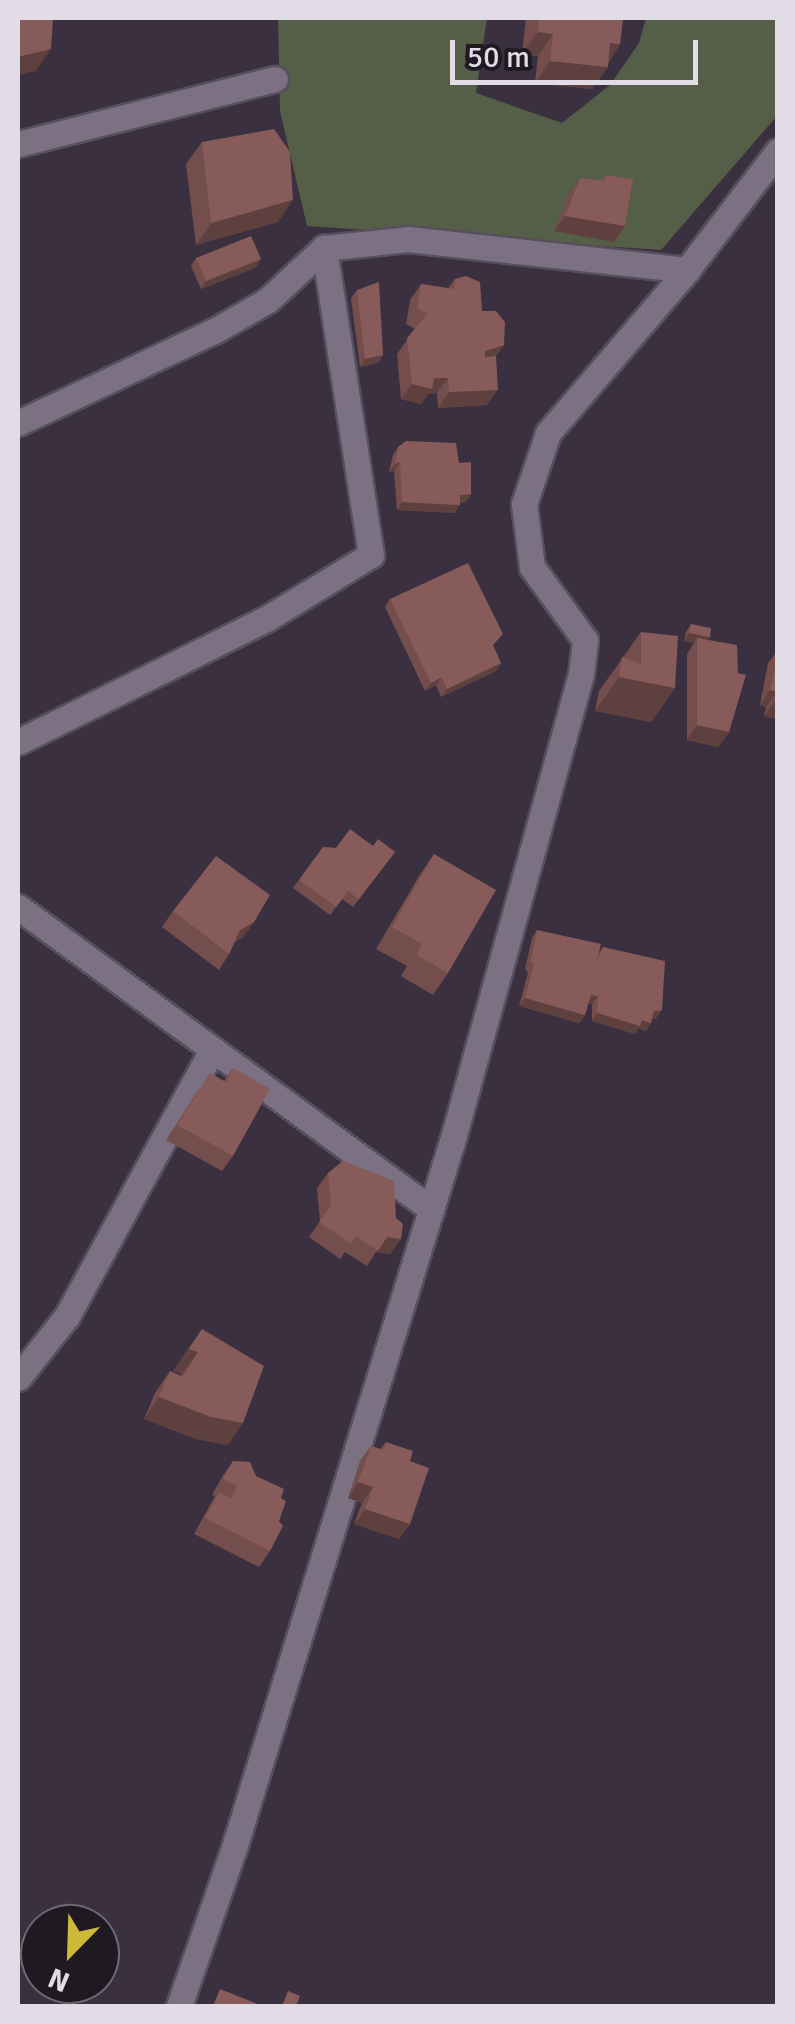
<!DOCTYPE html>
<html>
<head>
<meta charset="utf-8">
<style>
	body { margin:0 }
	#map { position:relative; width:795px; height:2024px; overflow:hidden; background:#3a3040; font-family:Signika,sans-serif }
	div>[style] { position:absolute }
	.green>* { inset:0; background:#555f47 }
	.roads { filter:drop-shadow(2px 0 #574f5d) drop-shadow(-2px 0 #574f5d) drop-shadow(0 2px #574f5d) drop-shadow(0 -2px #574f5d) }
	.minor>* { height:25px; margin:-12.5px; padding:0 12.5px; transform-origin:12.5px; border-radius:12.5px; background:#7c7083 }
	.wall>* { inset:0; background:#744e4d }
	.shaded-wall>* { inset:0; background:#5e403e }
	.building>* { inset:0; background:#875b59 }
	span { translate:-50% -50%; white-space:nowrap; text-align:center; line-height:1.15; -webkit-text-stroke:8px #1f1a22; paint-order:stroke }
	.frame { position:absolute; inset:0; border:20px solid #e2dce7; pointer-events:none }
	.north { position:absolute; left:20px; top:1904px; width:100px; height:100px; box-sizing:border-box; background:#1f1a22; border:2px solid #6d6871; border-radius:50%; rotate:203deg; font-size:28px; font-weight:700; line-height:40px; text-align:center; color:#e2dce7 }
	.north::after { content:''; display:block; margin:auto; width:35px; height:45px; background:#cdb938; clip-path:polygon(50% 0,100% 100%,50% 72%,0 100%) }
	.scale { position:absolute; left:450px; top:40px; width:248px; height:45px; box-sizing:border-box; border:5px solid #e2dce7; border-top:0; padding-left:12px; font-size:30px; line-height:35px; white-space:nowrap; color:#e2dce7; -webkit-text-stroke:8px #1f1a22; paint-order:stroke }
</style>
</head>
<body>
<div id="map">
	<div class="green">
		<div style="clip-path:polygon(278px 18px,487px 18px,476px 93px,562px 123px,610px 85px,639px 43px,646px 18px,777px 18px,777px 116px,661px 250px,307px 226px,280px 111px)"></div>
	</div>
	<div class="roads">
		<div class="minor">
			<div style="left:18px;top:144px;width:265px;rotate:-14.2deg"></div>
			<div style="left:18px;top:423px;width:219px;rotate:-25.2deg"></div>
			<div style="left:216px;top:330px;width:60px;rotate:-30deg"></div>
			<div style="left:268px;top:300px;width:76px;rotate:-42.9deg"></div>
			<div style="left:324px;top:248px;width:84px;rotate:-6.1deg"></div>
			<div style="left:408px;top:239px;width:281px;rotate:6.3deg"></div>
			<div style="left:18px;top:742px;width:277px;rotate:-26.4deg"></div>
			<div style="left:266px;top:619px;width:123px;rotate:-31.4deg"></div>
			<div style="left:371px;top:555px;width:311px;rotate:-98.7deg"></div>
			<div style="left:18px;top:907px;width:512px;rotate:36.18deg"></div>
			<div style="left:18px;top:1378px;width:79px;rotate:-51.7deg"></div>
			<div style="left:67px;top:1316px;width:303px;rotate:-61.4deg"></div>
			<div style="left:179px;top:2006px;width:167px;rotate:-70.8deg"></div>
			<div style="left:234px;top:1848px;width:746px;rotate:-72.85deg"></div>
			<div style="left:454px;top:1135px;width:478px;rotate:-74.6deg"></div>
			<div style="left:581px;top:674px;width:34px;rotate:-83deg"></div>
			<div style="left:585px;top:640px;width:90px;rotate:-126deg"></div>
			<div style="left:532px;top:567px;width:64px;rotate:-97.2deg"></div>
			<div style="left:524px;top:504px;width:75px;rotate:-71.3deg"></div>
			<div style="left:548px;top:433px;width:214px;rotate:-49.5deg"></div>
			<div style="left:687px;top:270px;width:150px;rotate:-52.6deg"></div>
		</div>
	</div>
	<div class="wall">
		<div style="clip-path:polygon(526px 18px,623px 18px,620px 44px,592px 89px,535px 83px,538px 56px,522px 54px)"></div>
		<div style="clip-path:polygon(202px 142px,278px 222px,196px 245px,186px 164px)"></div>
		<div style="clip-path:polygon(605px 175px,625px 226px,614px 242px,554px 231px,569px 193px,580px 178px,601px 181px)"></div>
		<div style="clip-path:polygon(196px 258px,261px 259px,255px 268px,201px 289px,191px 266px)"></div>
		<div style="clip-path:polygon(455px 279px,482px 311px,504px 345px,496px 356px,487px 405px,438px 408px,437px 393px,428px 394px,421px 404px,401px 399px,397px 354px,415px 329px,406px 324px,410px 300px,421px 284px,448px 288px)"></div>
		<div style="clip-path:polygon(357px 290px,383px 355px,378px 363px,360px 367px,351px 298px)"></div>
		<div style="clip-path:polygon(398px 447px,459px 463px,471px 494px,466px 502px,460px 503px,455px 513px,397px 510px,394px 471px,389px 472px,393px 455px)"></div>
		<div style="clip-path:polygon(390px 599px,493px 646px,501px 663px,496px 671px,441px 697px,436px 685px,425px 691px,385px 607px)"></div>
		<div style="clip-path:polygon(691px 624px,710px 637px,708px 640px,729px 732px,718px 747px,687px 740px,687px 654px,694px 643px,684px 641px,686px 632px)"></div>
		<div style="clip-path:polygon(641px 632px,675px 688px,651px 722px,595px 711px,599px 691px)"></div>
		<div style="clip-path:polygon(778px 650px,778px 719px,764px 716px,766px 707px,760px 705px,768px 663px)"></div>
		<div style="clip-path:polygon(373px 846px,395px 852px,353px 907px,342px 899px,330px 915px,293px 888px,323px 847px,336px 848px)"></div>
		<div style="clip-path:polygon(434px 854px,448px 973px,433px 995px,401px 976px,407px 966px,376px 949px,419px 876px)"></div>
		<div style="clip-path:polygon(173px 911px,254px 922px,243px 937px,235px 942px,229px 954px,219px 970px,162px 927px)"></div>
		<div style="clip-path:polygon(537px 930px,599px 953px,603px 947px,662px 1010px,656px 1018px,652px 1019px,646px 1031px,638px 1028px,635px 1034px,592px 1021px,592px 1004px,588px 1003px,585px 1015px,579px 1023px,519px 1006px,528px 973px,525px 969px,532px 938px)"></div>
		<div style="clip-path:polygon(233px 1068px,233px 1156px,222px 1171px,166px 1140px,199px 1089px,224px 1081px)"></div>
		<div style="clip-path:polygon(328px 1173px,396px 1218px,401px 1239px,390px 1254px,376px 1252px,367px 1266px,345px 1252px,340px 1259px,309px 1237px,320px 1221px,317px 1188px)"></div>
		<div style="clip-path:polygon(202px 1329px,228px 1445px,196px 1439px,144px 1419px,155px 1393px,170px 1371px,181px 1376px,182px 1374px,173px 1371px)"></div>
		<div style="clip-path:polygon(386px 1442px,410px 1461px,410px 1524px,399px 1539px,354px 1524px,362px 1503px,348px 1498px,360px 1461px,371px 1446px,380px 1449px)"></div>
		<div style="clip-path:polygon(233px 1461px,256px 1476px,281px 1498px,279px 1521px,270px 1551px,259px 1567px,194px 1534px,215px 1496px,212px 1495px,222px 1477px)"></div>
	</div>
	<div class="shaded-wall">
		<div style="clip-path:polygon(538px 32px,553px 34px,538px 56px,522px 54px)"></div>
		<div style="clip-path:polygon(610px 43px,620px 44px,605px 66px)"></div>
		<div style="clip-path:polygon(51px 49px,36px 71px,18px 75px,18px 57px)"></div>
		<div style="clip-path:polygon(550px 61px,608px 67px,592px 89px,535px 83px)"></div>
		<div style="clip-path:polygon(293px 200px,278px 222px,196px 245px,211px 223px)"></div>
		<div style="clip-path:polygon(565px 216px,625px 226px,614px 242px,554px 231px)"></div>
		<div style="clip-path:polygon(261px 259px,255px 268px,201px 289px,206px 281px)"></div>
		<div style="clip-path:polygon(504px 345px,493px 361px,474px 366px,485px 351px)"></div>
		<div style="clip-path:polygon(383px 355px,378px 363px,360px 367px,365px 359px)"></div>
		<div style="clip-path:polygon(434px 378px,448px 378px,437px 393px,428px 394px,421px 404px,401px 399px,412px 384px)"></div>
		<div style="clip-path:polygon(498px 390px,487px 405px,438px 408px,449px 392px)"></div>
		<div style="clip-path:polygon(400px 462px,394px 471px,389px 472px,395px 464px)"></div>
		<div style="clip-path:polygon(471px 494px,466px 502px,454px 503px,460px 495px)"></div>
		<div style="clip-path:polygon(402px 502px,460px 505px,455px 513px,397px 510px)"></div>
		<div style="clip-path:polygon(689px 633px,710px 637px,704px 645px,697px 638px,694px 643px,684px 641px)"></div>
		<div style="clip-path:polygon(501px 663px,496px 671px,441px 697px,447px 689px)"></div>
		<div style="clip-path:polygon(442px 677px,436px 685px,425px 691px,431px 683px)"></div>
		<div style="clip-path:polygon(619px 677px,675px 688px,651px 722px,595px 711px)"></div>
		<div style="clip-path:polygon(770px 690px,777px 692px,766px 707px,760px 705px)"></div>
		<div style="clip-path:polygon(775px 701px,778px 701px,778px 719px,764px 716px)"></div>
		<div style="clip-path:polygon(697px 725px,729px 732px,718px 747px,687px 740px)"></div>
		<div style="clip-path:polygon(254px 922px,243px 937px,229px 945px,240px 930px)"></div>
		<div style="clip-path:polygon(591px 995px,598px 996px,592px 1004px,585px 1003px)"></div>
		<div style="clip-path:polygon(525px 998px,585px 1015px,579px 1023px,519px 1006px)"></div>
		<div style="clip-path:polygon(662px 1010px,656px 1018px,648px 1019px,654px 1011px)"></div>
		<div style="clip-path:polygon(597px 1013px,642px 1020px,651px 1023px,646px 1031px,638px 1028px,635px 1034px,592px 1021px)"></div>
		<div style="clip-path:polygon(387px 1237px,401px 1239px,390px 1254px,376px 1252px)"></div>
		<div style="clip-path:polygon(189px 1349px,198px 1352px,182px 1374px,173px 1371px)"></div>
		<div style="clip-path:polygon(159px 1397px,243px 1423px,228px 1445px,196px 1439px,144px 1419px)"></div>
		<div style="clip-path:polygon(358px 1482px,373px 1487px,362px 1503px,348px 1498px)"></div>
		<div style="clip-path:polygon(365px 1509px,410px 1524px,399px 1539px,354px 1524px)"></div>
	</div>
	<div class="building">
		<div style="clip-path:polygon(18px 18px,53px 18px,51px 49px,18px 57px)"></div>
		<div style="clip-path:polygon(539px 18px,623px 18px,620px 44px,610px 43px,608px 67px,550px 61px,553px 34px,538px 32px)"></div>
		<div style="clip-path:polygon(274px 129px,290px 152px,293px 200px,211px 223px,202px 142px)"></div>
		<div style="clip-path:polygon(605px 175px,633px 179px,625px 226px,565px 216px,580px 178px,604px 181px)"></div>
		<div style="clip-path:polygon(251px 236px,261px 259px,206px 281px,196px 258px)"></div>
		<div style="clip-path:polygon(466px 276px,480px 282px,482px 311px,496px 311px,505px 322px,504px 345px,485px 351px,485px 357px,496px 356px,498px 390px,449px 392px,448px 378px,434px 378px,432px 389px,412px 384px,407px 338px,427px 314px,417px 308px,421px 284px,454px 289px,455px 279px)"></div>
		<div style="clip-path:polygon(379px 282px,383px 355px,365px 359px,357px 290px)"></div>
		<div style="clip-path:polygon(406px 441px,456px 443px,459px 463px,471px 462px,471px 494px,460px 495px,460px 505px,402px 502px,400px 462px,395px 464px,398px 447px)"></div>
		<div style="clip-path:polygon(468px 563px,503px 634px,493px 645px,501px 663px,447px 689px,442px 677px,431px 683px,390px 599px)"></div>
		<div style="clip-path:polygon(691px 624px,711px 628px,710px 637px,689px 633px)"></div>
		<div style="clip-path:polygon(641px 632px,678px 636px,675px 688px,619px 677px,622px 657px,641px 664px)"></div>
		<div style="clip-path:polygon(697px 638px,737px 645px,738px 673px,746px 675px,729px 732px,697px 725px)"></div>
		<div style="clip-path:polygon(778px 656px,778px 701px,775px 701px,777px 692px,770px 690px)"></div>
		<div style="clip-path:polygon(350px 829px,373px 846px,378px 839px,395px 852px,359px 899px,348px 891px,336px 907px,299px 880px,323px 847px,336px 848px)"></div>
		<div style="clip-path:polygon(434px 854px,496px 890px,448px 973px,417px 955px,422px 944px,392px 927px)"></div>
		<div style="clip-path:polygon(216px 856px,270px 895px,254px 922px,240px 930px,229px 954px,173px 911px)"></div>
		<div style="clip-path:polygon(537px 930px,601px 944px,596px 964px,603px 947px,665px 961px,662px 1010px,654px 1011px,651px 1023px,642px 1020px,640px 1026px,597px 1013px,598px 996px,591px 995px,585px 1015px,525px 998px,534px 964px,531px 961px)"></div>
		<div style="clip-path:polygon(233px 1068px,270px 1089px,233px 1156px,177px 1125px,210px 1073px,226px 1082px)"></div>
		<div style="clip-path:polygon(343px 1161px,394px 1181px,396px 1218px,403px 1224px,401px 1239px,387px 1237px,378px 1251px,356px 1236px,351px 1244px,319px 1222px,331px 1205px,328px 1173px)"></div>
		<div style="clip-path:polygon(202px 1329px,264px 1366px,243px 1423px,211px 1417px,159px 1397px,170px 1371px,183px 1377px,198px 1352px,189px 1349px)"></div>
		<div style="clip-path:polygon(386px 1442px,413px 1451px,410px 1461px,429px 1468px,410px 1524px,365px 1509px,373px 1487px,358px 1482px,371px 1446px,383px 1450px)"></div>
		<div style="clip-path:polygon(233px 1461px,250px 1462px,256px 1476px,284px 1489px,281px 1498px,286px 1501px,279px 1521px,283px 1526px,270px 1551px,205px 1518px,219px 1492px,231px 1498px,237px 1486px,223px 1479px)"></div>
		<div style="clip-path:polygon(220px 1989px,263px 2006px,213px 2006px)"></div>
		<div style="clip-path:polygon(288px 1991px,300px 1996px,296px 2006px,282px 2006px)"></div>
	</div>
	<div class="frame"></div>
	<div class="north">N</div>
	<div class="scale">50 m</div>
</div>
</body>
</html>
